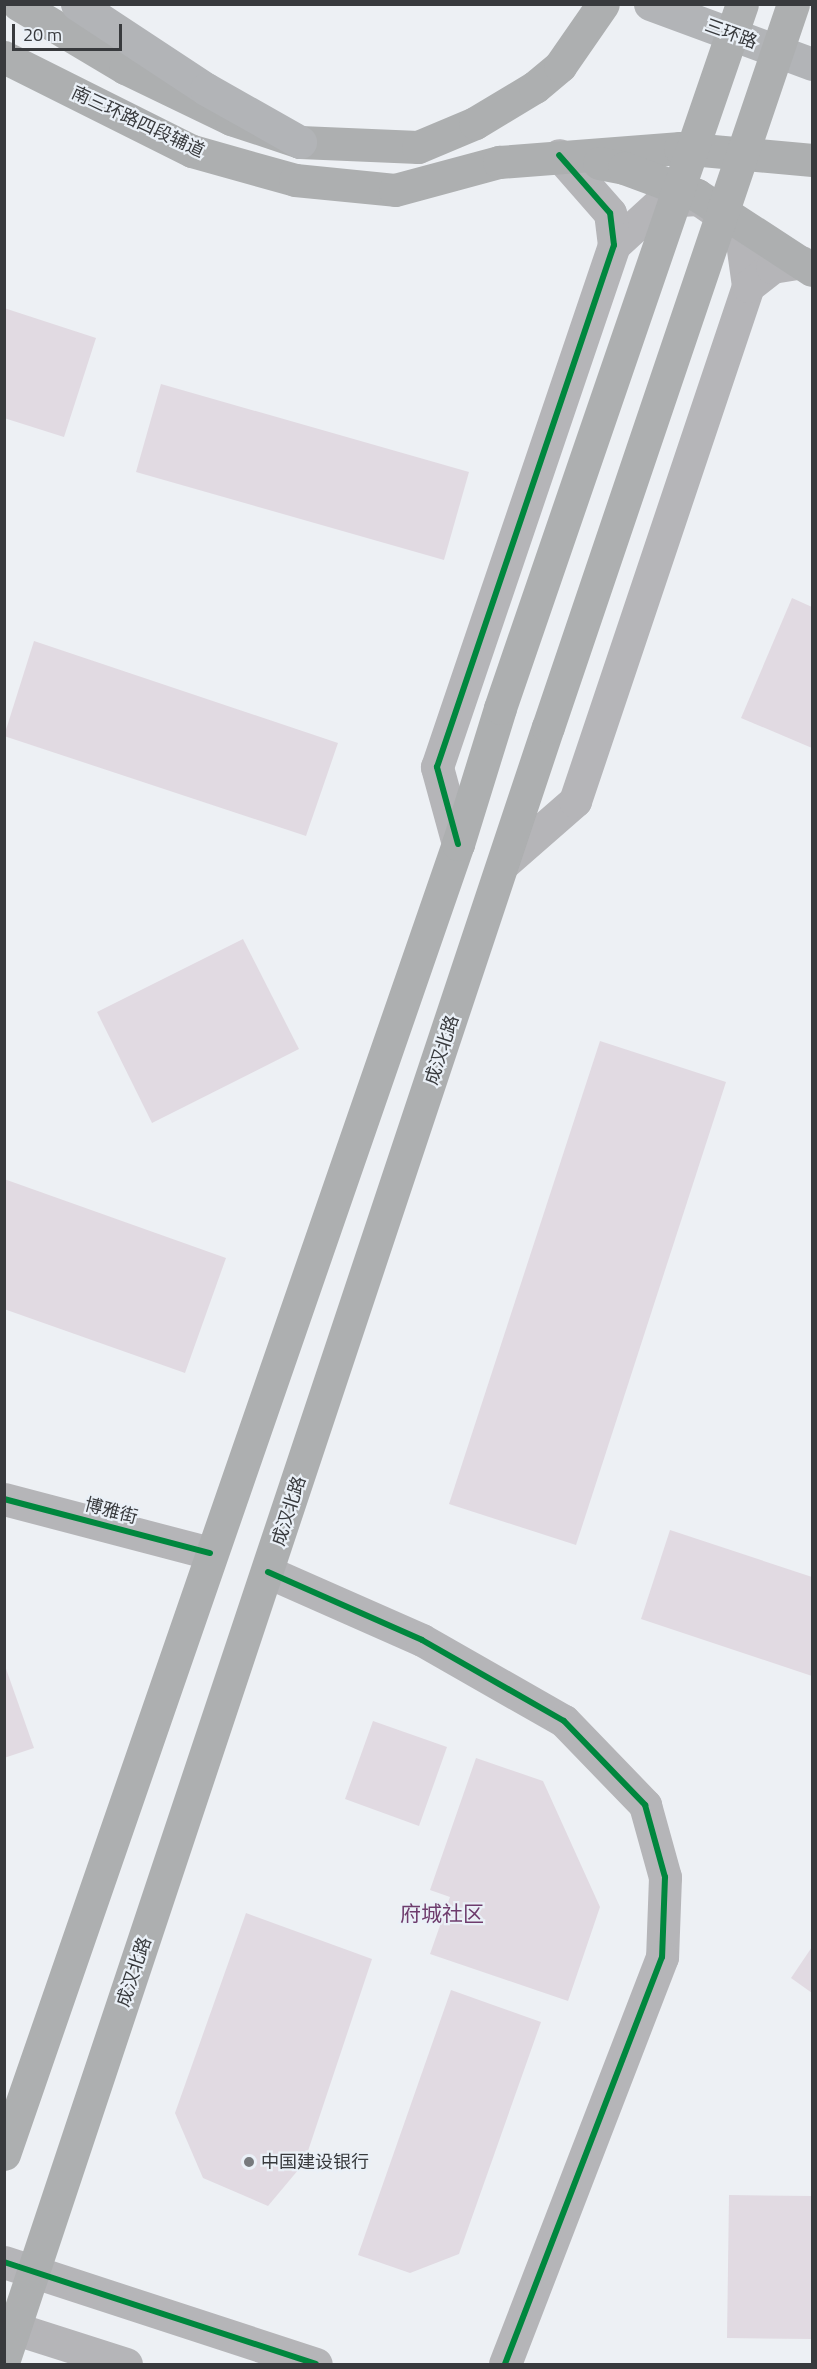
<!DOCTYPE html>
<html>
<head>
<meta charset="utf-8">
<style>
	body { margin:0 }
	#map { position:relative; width:817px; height:2369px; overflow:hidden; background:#edf0f4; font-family:"Titillium Web","Noto Sans SC",sans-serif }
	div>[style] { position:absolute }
	.building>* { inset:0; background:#e1dae2 }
	.minor>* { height:33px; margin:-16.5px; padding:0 16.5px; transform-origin:16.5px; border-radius:16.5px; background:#b5b5b8 }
	.major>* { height:33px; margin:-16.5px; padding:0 16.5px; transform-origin:16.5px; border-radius:16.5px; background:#adafb0 }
	.highway>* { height:33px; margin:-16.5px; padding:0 16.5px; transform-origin:16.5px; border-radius:16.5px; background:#b2b4b7 }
	.major-bridge>* { height:33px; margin:-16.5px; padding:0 16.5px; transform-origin:16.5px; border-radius:16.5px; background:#adafb0 }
	.cycleway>* { height:6px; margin:-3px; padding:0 3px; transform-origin:3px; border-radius:3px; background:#00873e }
	.dots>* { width:16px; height:16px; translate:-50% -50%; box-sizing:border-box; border:3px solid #eaf0f7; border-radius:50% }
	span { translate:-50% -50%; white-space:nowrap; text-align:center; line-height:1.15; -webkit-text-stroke:4.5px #eaf0f7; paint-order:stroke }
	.street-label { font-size:18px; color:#383a3d }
	.poi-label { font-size:18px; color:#383a3d }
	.left { translate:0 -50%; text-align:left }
	.quarter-label { font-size:21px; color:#6e3c6d }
	.frame { position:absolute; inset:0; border:6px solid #383a3d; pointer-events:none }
	.scale { position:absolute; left:12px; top:24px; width:110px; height:27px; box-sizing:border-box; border:3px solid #383a3d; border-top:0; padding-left:8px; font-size:18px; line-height:21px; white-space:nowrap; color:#383a3d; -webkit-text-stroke:4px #eaf0f7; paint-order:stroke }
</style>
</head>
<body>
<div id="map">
	<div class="building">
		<div style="clip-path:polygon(4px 308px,96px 338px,64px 437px,4px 418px)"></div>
		<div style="clip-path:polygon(161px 384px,469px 472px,444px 560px,136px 472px)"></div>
		<div style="clip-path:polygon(792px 598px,812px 607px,812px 748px,741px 718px)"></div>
		<div style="clip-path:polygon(34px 641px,338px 743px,306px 836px,4px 736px)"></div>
		<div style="clip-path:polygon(243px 939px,299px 1049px,152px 1123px,97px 1012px)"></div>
		<div style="clip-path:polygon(600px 1041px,726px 1082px,576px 1545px,449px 1504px)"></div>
		<div style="clip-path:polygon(4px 1179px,226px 1258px,185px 1373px,4px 1309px)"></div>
		<div style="clip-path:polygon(670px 1530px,812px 1577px,812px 1676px,641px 1619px)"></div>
		<div style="clip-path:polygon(4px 1663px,34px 1748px,4px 1758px)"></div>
		<div style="clip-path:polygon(373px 1721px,447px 1747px,419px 1826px,345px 1799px)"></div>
		<div style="clip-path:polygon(476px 1758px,543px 1781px,600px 1907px,568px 2001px,430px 1954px,450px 1897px,430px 1890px)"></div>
		<div style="clip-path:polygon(246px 1913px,372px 1959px,304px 2163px,268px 2206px,203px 2178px,175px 2113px)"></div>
		<div style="clip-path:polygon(812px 1947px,812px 1993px,791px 1978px)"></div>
		<div style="clip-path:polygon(451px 1990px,541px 2022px,459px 2254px,410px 2273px,358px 2255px)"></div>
		<div style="clip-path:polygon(729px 2195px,812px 2196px,812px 2339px,727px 2338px)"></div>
	</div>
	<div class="minor">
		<div style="left:614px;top:245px;width:65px;rotate:-42.5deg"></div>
		<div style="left:662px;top:201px;width:36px;rotate:-3deg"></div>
		<div style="left:698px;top:199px;width:51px;rotate:34.6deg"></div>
		<div style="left:740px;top:228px;width:59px;rotate:82.1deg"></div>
		<div style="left:458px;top:844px;width:80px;rotate:-105.3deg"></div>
		<div style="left:437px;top:767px;width:551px;rotate:-71.27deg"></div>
		<div style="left:614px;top:245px;width:32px;rotate:-97deg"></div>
		<div style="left:610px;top:213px;width:77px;rotate:-131.3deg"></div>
		<div style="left:505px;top:862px;width:93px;rotate:-41.1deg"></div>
		<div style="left:575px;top:801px;width:543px;rotate:-71.43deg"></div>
		<div style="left:748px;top:286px;width:31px;rotate:-38deg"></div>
		<div style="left:772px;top:267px;width:30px;rotate:-9deg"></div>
		<div style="left:4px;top:1499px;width:213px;rotate:14.7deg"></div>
		<div style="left:268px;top:1572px;width:168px;rotate:23.8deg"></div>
		<div style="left:422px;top:1640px;width:163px;rotate:29.7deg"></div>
		<div style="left:564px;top:1721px;width:117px;rotate:46deg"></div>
		<div style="left:645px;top:1805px;width:75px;rotate:74.5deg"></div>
		<div style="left:665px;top:1877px;width:80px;rotate:92.1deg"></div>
		<div style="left:662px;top:1957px;width:436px;rotate:111.1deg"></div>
		<div style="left:4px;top:2262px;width:328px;rotate:18.1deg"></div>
		<div style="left:4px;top:2325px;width:128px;rotate:17.7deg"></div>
	</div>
	<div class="major">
		<div style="left:18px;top:4px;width:125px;rotate:30.9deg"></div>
		<div style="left:125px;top:68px;width:118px;rotate:25.7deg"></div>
		<div style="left:231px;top:119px;width:73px;rotate:18.4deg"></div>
		<div style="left:300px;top:142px;width:118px;rotate:2.4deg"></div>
		<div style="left:418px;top:147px;width:62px;rotate:-22.8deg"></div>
		<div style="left:475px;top:123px;width:70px;rotate:-31deg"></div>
		<div style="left:535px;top:87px;width:33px;rotate:-40deg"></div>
		<div style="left:560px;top:66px;width:75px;rotate:-55.3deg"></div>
		<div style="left:4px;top:57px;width:210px;rotate:26.6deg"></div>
		<div style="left:192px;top:151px;width:107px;rotate:15.7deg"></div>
		<div style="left:295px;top:180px;width:100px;rotate:5.7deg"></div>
		<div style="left:395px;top:190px;width:108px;rotate:-15.1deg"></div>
		<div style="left:499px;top:162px;width:182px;rotate:-4.4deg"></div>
		<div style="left:680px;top:148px;width:133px;rotate:5.2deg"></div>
		<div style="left:599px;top:163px;width:25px;rotate:11deg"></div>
		<div style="left:624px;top:168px;width:78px;rotate:20.3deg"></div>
		<div style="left:697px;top:195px;width:137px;rotate:33.1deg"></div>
		<div style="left:4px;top:2154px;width:1386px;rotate:-70.89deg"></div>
		<div style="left:458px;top:844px;width:142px;rotate:-72.8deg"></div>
		<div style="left:4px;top:2359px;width:1720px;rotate:-71.57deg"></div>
	</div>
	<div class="highway">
		<div style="left:77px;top:4px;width:154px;rotate:33.4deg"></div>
		<div style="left:206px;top:89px;width:108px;rotate:29.4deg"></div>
		<div style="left:650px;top:4px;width:173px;rotate:20.3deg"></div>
	</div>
	<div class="major-bridge">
		<div style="left:500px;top:708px;width:744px;rotate:-71.03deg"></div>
		<div style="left:548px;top:727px;width:763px;rotate:-71.28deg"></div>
	</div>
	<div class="cycleway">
		<div style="left:458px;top:844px;width:80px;rotate:-105.3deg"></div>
		<div style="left:437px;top:767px;width:551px;rotate:-71.27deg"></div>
		<div style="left:614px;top:245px;width:32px;rotate:-97deg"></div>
		<div style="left:610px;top:213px;width:77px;rotate:-131.3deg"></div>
		<div style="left:4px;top:1499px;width:213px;rotate:14.7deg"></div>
		<div style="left:268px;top:1572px;width:168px;rotate:23.8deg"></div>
		<div style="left:422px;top:1640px;width:163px;rotate:29.7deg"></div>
		<div style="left:564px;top:1721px;width:117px;rotate:46deg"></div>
		<div style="left:645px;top:1805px;width:75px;rotate:74.5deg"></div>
		<div style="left:665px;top:1877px;width:80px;rotate:92.1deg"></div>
		<div style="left:662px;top:1957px;width:436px;rotate:111.1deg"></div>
		<div style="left:4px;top:2262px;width:328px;rotate:18.1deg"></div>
	</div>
	<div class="dots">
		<div style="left:249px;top:2162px;background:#777a7d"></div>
	</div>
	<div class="street-label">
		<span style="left:731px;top:34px;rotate:20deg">三环路</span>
		<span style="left:138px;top:122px;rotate:25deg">南三环路四段辅道</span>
		<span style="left:442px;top:1050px;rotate:-72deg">成汉北路</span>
		<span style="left:111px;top:1511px;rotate:15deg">博雅街</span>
		<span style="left:289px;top:1511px;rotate:-72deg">成汉北路</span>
		<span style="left:134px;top:1972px;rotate:-71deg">成汉北路</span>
	</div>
	<div class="poi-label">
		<span class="left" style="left:261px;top:2162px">中国建设银行</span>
	</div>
	<div class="quarter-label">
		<span style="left:442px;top:1913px">府城社区</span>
	</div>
	<div class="frame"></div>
	<div class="scale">20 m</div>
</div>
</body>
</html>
